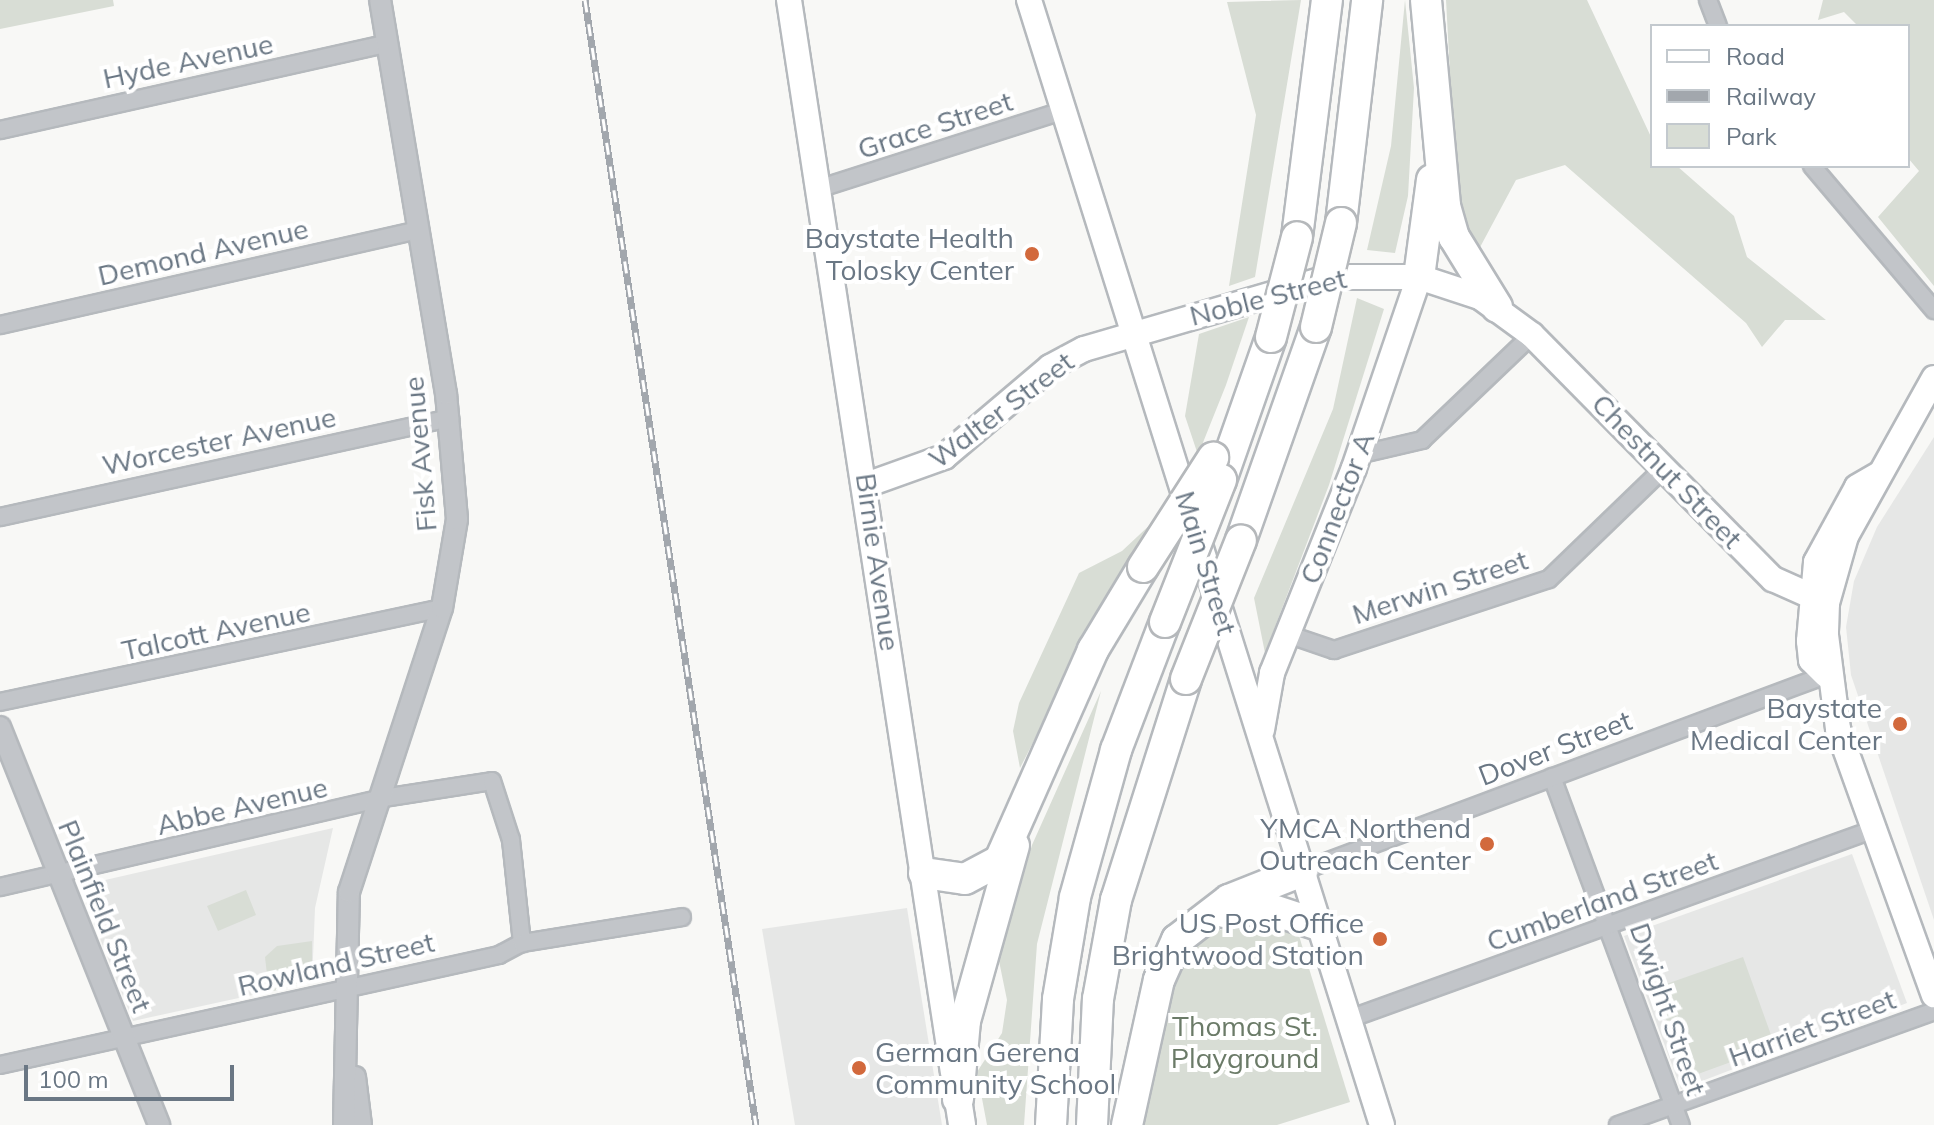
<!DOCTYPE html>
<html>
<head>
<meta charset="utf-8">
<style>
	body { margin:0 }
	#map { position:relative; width:1934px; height:1125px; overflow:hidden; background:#f8f8f6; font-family:Mulish,sans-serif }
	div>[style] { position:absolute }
	.built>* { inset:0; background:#e6e7e6 }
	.green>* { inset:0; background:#d8ddd5 }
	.roads { filter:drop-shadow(2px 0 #b5b9bd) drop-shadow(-2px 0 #b5b9bd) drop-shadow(0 2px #b5b9bd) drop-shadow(0 -2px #b5b9bd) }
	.minor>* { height:16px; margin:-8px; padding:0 8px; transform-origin:8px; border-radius:8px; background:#c2c5c9 }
	.tertiary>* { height:20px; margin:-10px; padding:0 10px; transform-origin:10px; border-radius:10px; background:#c2c5c9 }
	.secondary>* { height:24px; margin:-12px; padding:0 12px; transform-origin:12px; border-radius:12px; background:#fff }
	.primary>* { height:26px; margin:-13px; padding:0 13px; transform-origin:13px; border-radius:13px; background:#fff }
	.motorway>* { height:30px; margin:-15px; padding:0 15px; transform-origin:15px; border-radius:15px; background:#fff }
	.rail>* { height:7px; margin-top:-3.5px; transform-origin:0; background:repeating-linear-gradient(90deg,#fff 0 12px,#a2a7ad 0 24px); box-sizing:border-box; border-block:2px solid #a2a7ad }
	.bridges { filter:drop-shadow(2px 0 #b5b8bb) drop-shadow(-2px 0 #b5b8bb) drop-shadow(0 2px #b5b8bb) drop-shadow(0 -2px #b5b8bb) }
	.motorway-bridge>* { height:30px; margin:-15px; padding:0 15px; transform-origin:15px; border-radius:15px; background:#fff }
	.dots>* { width:22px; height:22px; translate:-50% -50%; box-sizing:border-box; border:4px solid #fff; border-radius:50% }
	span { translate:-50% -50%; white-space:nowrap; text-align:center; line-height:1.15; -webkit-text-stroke:8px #fff; paint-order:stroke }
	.street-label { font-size:28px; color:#6a7784 }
	.poi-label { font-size:28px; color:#6a7784 }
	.right { translate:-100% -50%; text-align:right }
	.left { translate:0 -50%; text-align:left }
	.park-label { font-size:28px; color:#6b7b68 }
	.legend { position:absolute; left:1650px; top:24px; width:260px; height:144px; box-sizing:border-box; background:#fff; border:2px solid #c3c9ce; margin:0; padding:10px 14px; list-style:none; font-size:24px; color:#6a7784 }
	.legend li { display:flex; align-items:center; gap:16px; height:40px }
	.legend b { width:40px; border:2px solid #c3c9ce }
	.scale { position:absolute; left:24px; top:1065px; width:210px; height:36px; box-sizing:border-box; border:4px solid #6a7784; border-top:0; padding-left:10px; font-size:24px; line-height:28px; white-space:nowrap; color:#6a7784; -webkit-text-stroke:6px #fff; paint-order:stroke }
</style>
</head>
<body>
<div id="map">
	<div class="built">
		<div style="clip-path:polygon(1934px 437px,1934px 920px,1851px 675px,1846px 627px,1854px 581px,1877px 527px)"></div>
		<div style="clip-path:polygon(333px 828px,315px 908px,312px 982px,133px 1021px,79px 886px)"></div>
		<div style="clip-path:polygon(1852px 854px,1907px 1003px,1681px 1089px,1624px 936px)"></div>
		<div style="clip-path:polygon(907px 908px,942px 1125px,795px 1125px,762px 929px)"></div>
	</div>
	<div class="green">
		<div style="clip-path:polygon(0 0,113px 0,114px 6px,0 29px)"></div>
		<div style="clip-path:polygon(1301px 0,1255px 277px,1229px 286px,1256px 115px,1227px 2px)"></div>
		<div style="clip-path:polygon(1405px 0,1414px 88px,1408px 196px,1395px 253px,1367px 250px,1391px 146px)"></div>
		<div style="clip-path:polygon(1446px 0,1587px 0,1652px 139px,1652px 166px,1677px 166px,1734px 216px,1747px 257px,1826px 320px,1785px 320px,1762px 347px,1746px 323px,1565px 165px,1516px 180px,1478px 251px,1458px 222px)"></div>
		<div style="clip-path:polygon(1823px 0,1934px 0,1934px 286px,1878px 217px,1919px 171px,1908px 158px,1908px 26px,1858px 26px,1844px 12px,1818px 20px)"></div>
		<div style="clip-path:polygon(1357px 298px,1384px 309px,1329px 485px,1265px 653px,1254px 598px,1333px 409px)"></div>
		<div style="clip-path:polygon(1249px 317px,1226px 385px,1198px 455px,1185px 416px,1199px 334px)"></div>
		<div style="clip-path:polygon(1154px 521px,1094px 623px,1020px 768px,1013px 731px,1019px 703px,1079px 573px,1122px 551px)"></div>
		<div style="clip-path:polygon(1101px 691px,1037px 944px,1024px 1125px,987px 1125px,977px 1072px,1002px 1033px,1007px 1000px,999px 961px,1032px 845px)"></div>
		<div style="clip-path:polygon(246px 890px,256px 915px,218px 931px,207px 906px)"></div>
		<div style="clip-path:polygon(1249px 918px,1296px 926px,1350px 1102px,1277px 1125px,1142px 1125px,1180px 963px,1205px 936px)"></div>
		<div style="clip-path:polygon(312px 941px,312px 982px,269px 992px,265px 957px,277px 946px)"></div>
		<div style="clip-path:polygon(1743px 957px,1775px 1046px,1687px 1078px,1655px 988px)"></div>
	</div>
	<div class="roads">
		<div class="minor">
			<div style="left:1708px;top:0;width:28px;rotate:69deg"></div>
			<div style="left:0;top:130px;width:395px;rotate:-12.6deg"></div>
			<div style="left:1812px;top:166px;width:189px;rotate:49.7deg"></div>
			<div style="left:821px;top:188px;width:256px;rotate:-17.7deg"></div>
			<div style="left:0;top:325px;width:429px;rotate:-12.8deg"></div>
			<div style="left:1358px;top:455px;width:66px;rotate:-13.2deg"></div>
			<div style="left:1422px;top:440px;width:152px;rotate:-43.7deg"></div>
			<div style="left:0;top:517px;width:461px;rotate:-12.4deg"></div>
			<div style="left:1287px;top:634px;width:50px;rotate:18.8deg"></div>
			<div style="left:1334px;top:650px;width:226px;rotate:-18.3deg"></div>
			<div style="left:1549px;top:579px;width:160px;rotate:-44deg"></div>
			<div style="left:0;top:702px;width:452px;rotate:-12deg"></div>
			<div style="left:1552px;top:777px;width:371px;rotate:69.7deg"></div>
			<div style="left:1302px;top:871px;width:559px;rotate:-20.51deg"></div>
			<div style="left:0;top:887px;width:387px;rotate:-13.1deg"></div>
			<div style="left:377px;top:799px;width:116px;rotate:-8.9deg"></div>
			<div style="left:492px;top:781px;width:62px;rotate:72.1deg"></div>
			<div style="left:511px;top:840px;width:104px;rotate:83.9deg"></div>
			<div style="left:1349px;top:1019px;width:556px;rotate:-19.87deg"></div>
			<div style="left:0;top:1065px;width:511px;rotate:-12.43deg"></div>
			<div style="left:499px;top:955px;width:26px;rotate:-28deg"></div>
			<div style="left:522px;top:943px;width:162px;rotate:-9.2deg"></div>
			<div style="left:1618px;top:1125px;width:336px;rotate:-19.8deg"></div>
		</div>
		<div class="tertiary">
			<div style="left:0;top:727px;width:429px;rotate:68.2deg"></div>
			<div style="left:355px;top:1077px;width:48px;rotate:82.9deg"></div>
			<div style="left:344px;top:1125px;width:233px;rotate:-88.8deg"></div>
			<div style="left:349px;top:892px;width:299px;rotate:-71.9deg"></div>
			<div style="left:442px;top:608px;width:90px;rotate:-80.4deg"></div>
			<div style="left:457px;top:519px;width:125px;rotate:-95deg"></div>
			<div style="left:446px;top:394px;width:399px;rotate:-99.5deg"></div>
		</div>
		<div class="secondary">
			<div style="left:789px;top:0;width:1085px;rotate:81.31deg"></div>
			<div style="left:1029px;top:0;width:1179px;rotate:72.58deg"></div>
			<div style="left:1934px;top:378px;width:181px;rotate:119.1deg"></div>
			<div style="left:1846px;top:536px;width:70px;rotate:105.8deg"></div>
			<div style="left:1827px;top:603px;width:32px;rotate:92deg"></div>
			<div style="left:1826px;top:635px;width:95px;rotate:82.7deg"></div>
			<div style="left:1838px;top:729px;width:283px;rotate:70.2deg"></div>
			<div style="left:866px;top:485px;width:83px;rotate:-19.7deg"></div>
			<div style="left:944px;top:457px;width:139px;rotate:-40.3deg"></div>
			<div style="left:1050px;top:367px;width:38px;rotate:-28deg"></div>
			<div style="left:1084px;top:349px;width:256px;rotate:-16.3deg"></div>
			<div style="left:1330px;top:277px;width:89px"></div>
			<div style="left:1419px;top:277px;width:64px;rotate:18.2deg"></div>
			<div style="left:1480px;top:297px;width:64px;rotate:36.2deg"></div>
			<div style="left:1532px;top:335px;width:343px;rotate:45.4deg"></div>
			<div style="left:1773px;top:579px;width:59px;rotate:24deg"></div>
			<div style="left:1826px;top:675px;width:21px;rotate:-135deg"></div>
			<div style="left:1811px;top:660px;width:19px;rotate:-96deg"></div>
			<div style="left:1809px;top:641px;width:79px;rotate:-84.9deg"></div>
			<div style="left:1816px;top:562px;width:85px;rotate:-61.3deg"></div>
			<div style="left:1857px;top:487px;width:24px;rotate:-30deg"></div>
			<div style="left:1262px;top:730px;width:58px;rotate:-80deg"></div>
			<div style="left:1272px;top:673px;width:221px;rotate:-68.2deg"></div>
			<div style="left:1354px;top:468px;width:202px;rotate:-71.2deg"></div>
		</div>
		<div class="primary">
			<div style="left:958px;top:1099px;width:26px;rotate:81deg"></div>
		</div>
		<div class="motorway">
			<div style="left:1426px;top:0;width:207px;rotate:84.7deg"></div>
			<div style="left:1445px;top:206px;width:32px;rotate:74deg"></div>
			<div style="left:1454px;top:237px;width:82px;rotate:58.4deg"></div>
			<div style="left:1341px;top:223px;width:225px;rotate:-83.3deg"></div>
			<div style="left:1297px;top:237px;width:239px;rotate:-82.8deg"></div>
			<div style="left:1419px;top:277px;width:98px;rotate:-82.4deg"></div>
			<div style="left:1221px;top:480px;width:151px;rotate:-70.7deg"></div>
			<div style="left:1241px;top:540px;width:226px;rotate:-70.6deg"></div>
			<div style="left:924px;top:873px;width:41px;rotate:8.3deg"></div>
			<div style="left:965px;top:879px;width:40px;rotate:-28deg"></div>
			<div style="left:1000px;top:860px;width:230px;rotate:-66.1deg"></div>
			<div style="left:1093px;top:650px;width:97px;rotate:-58.9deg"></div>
			<div style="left:1224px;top:912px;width:46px;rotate:-3.7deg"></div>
			<div style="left:1270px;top:909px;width:52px;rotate:18.1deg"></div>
			<div style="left:958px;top:1099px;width:78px;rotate:-84.9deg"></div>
			<div style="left:965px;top:1021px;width:182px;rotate:-74.4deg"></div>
			<div style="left:1051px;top:1125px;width:126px;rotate:-86.8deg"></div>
			<div style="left:1058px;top:999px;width:103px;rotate:-80.5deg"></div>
			<div style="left:1075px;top:897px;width:153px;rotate:-74.4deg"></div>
			<div style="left:1116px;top:750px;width:137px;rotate:-69.1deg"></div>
			<div style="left:1092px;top:1125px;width:126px;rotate:-87.3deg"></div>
			<div style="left:1098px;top:999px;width:101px;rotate:-79.7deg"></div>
			<div style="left:1116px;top:900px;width:232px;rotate:-72.4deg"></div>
			<div style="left:1127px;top:1125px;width:148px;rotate:-77.6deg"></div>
			<div style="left:1159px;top:980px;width:44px;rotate:-65.8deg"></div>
			<div style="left:1177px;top:940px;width:66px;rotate:-37.6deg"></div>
			<div style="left:1229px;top:900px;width:79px;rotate:-21.7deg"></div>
		</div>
	</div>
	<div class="rail">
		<div style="left:585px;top:0;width:1138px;rotate:81.36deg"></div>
	</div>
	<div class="bridges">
		<div class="motorway-bridge">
			<div style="left:1316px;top:327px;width:107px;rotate:-76.5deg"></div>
			<div style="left:1271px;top:337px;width:103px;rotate:-75.4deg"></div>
			<div style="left:1143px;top:567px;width:130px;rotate:-57.3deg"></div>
			<div style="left:1165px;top:622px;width:153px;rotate:-68.5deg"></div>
			<div style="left:1186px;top:679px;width:149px;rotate:-68.4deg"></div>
		</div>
	</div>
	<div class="dots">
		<div style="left:1032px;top:254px;background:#d2693c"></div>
		<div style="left:1900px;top:724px;background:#d2693c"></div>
		<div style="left:1487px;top:844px;background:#d2693c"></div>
		<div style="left:1380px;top:939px;background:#d2693c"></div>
		<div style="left:859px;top:1068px;background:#d2693c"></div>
	</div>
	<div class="street-label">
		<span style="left:188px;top:61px;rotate:-12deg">Hyde Avenue</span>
		<span style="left:935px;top:125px;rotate:-18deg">Grace Street</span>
		<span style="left:203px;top:252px;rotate:-13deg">Demond Avenue</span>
		<span style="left:1268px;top:297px;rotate:-14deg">Noble Street</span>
		<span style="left:1001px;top:410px;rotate:-37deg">Walter Street</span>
		<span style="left:219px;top:441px;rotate:-12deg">Worcester Avenue</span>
		<span style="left:420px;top:454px;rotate:-95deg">Fisk Avenue</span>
		<span style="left:1667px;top:471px;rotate:46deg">Chestnut Street</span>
		<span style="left:1337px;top:508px;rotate:-69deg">Connector A</span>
		<span style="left:878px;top:562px;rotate:82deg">Birnie Avenue</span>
		<span style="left:1206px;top:563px;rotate:73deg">Main Street</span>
		<span style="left:1440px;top:587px;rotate:-18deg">Merwin Street</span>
		<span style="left:216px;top:631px;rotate:-12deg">Talcott Avenue</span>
		<span style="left:1555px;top:748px;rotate:-21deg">Dover Street</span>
		<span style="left:242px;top:806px;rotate:-13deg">Abbe Avenue</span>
		<span style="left:1602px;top:901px;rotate:-20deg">Cumberland Street</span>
		<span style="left:105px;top:916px;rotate:68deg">Plainfield Street</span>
		<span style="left:336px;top:964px;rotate:-13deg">Rowland Street</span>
		<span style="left:1668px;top:1009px;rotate:71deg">Dwight Street</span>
		<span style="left:1812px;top:1028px;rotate:-20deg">Harriet Street</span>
	</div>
	<div class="poi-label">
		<span class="right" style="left:1014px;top:254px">Baystate Health<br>Tolosky Center</span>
		<span class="right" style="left:1882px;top:724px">Baystate<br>Medical Center</span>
		<span class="right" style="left:1471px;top:844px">YMCA Northend<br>Outreach Center</span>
		<span class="right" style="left:1364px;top:939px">US Post Office<br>Brightwood Station</span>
		<span class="left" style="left:875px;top:1068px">German Gerena<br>Community School</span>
	</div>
	<div class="park-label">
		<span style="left:1245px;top:1042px">Thomas St.<br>Playground</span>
	</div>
	<ul class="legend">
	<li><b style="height:10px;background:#fff"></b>Road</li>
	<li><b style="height:10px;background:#a2a7ad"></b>Railway</li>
	<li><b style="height:22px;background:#d8ddd5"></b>Park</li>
	</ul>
	<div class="scale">100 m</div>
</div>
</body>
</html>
